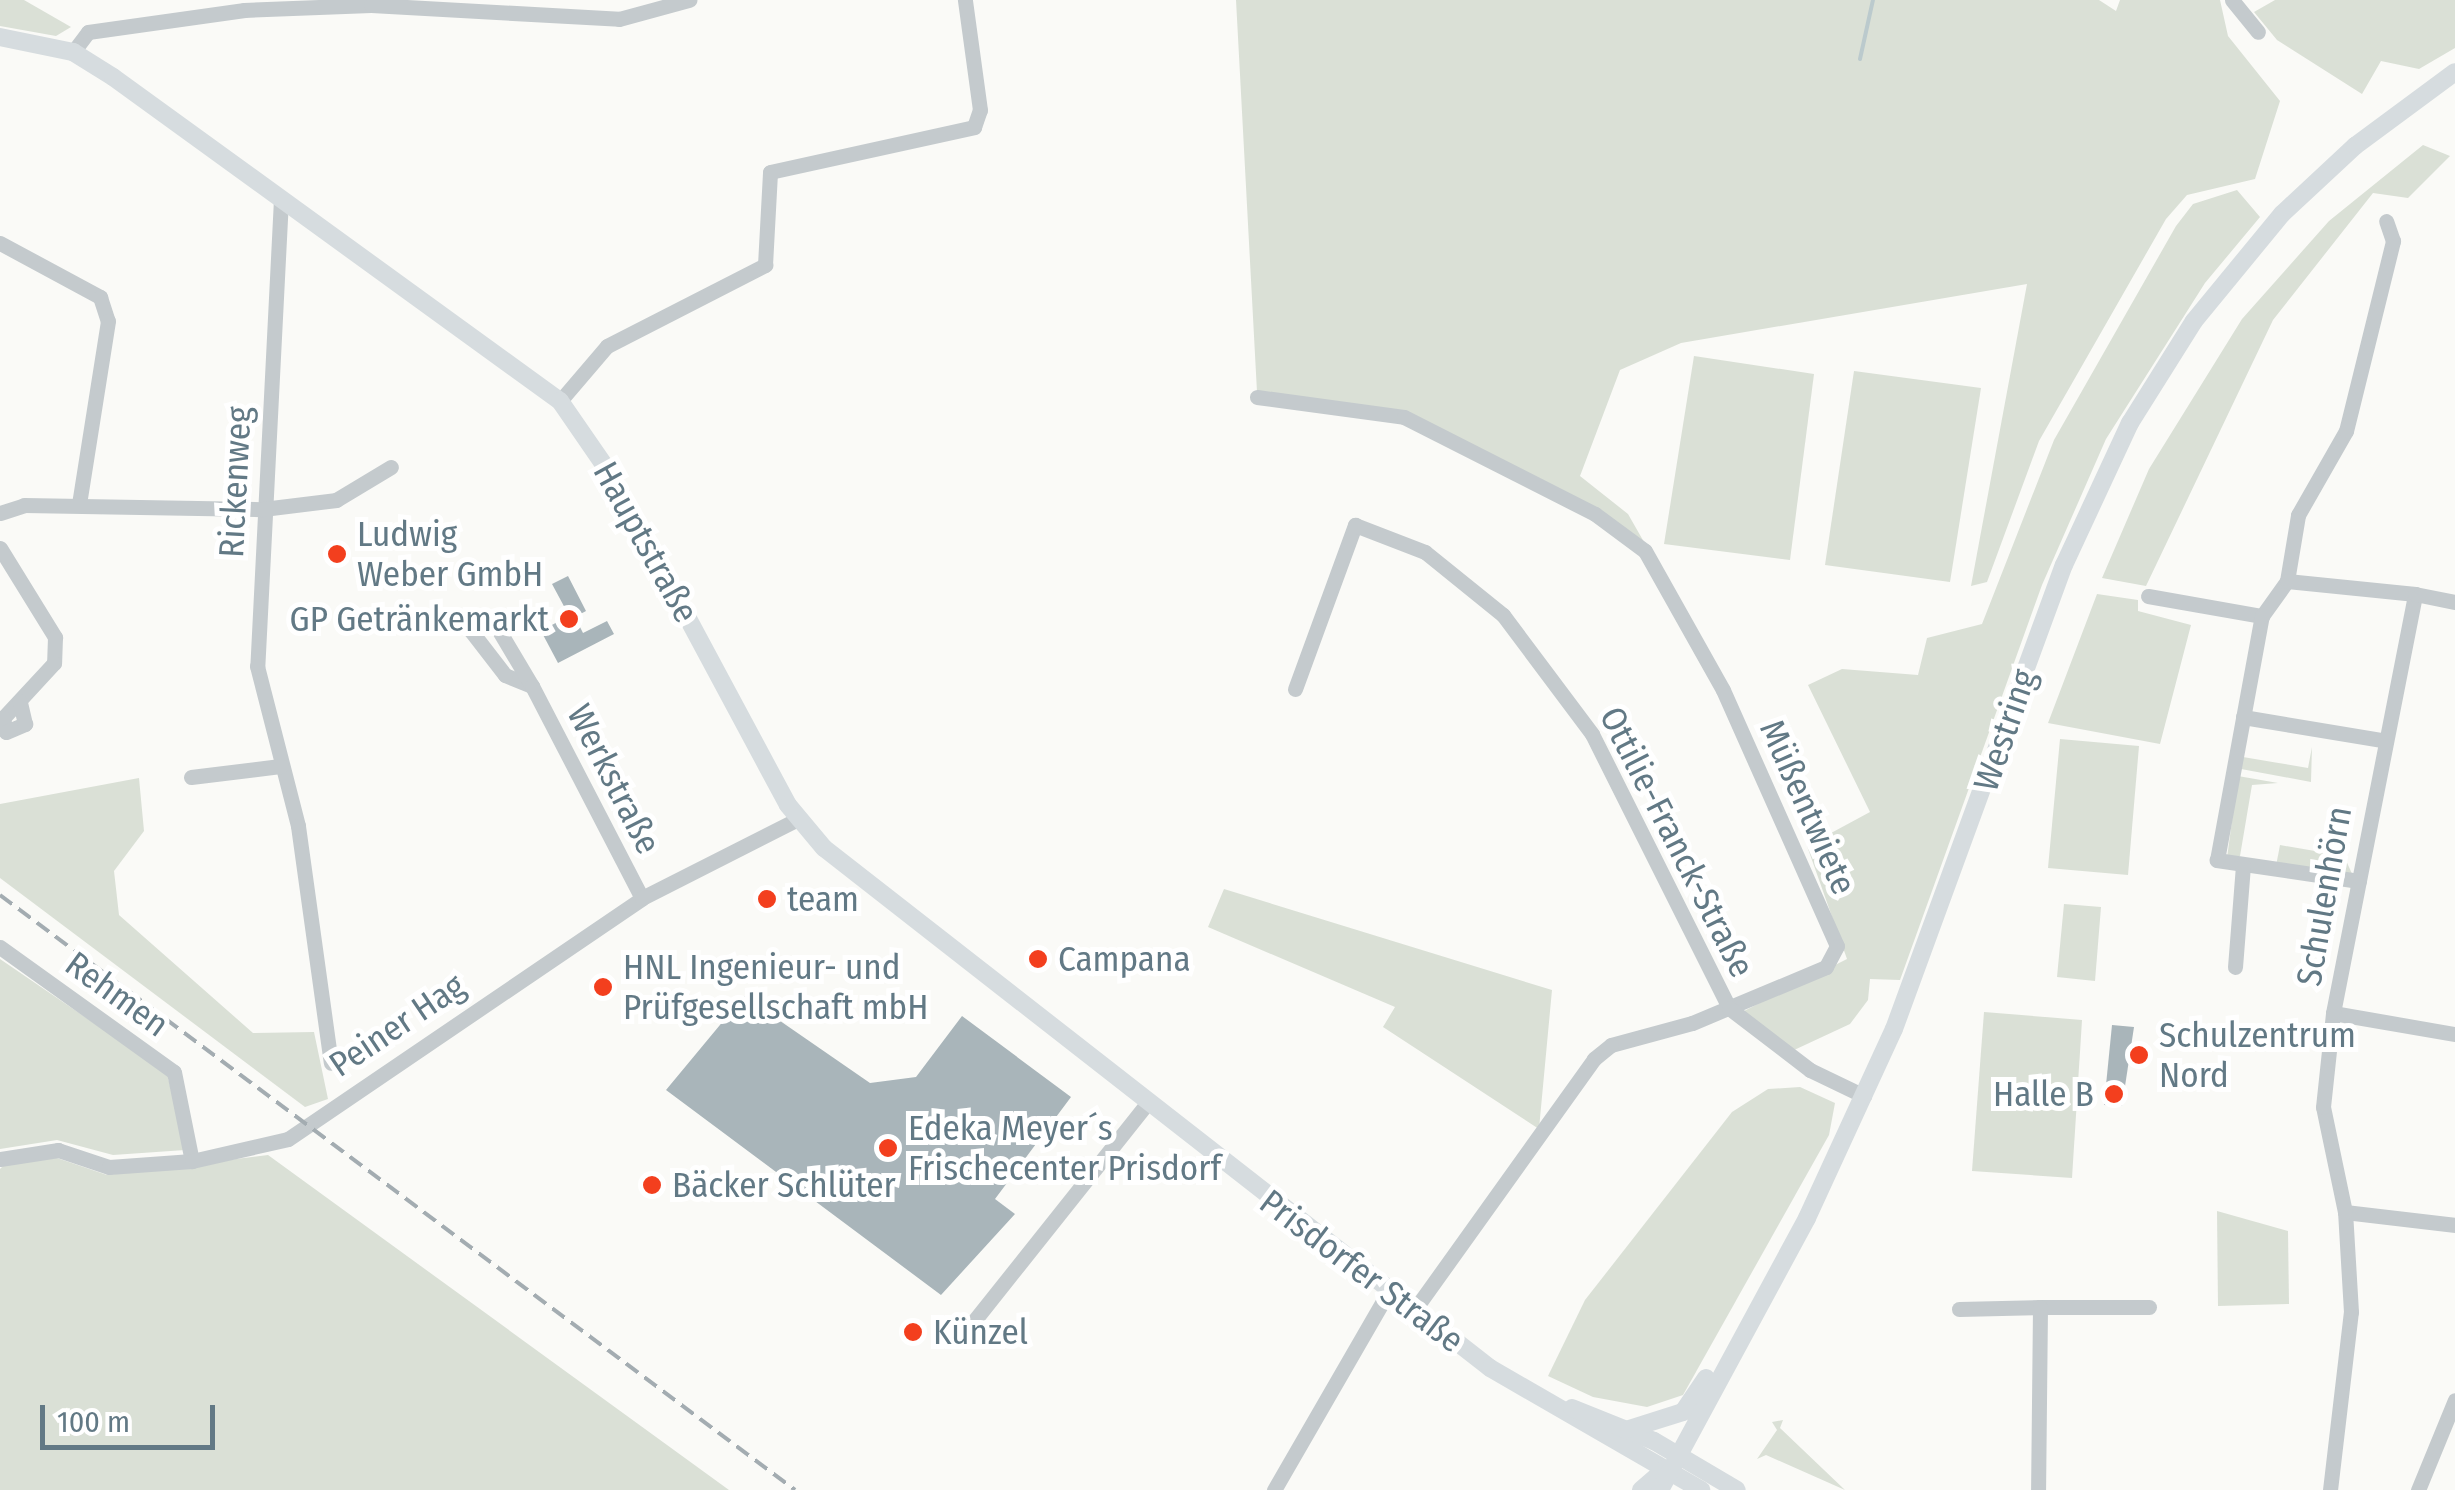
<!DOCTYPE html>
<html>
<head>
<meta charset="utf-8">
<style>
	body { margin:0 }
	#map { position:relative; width:2455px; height:1490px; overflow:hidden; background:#fafaf7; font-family:"Fira Sans Condensed",sans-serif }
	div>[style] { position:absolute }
	.green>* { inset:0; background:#dae0d6 }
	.stream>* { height:4px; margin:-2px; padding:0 2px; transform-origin:2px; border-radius:2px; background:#bbcacd }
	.building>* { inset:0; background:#a9b5ba }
	.minor>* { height:15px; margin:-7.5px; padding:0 7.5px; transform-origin:7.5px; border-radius:7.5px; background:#c4cacd }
	.major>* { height:18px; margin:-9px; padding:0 9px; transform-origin:9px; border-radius:9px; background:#d6dcdf }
	.rail>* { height:4px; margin-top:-2px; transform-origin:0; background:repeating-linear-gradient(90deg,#a3acb1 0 15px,transparent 0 23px) }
	.dots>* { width:28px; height:28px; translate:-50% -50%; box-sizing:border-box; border:5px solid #fff; border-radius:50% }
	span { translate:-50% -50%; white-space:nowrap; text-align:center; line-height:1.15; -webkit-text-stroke:10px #fff; paint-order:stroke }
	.street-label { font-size:35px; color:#627985 }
	.poi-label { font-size:35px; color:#627985 }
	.left { translate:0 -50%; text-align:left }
	.right { translate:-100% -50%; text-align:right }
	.scale { position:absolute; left:40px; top:1405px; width:175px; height:45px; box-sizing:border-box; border:5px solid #627985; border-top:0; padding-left:12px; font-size:30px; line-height:35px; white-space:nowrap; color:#627985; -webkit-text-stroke:8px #fff; paint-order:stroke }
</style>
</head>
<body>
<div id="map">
	<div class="green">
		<div style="clip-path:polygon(0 0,24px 0,71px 27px,56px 36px,0 26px)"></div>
		<div style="clip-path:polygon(1236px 0,2099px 0,2116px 11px,2120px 0,2220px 0,2228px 36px,2280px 101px,2255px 179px,2187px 195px,2166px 219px,2039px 441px,1987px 582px,1971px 586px,2027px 284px,1681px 343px,1620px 370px,1580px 476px,1628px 514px,1648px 549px,1405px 414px,1257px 392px)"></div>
		<div style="clip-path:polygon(2275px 0,2455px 0,2455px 48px,2419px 69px,2381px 61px,2362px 94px,2277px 40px,2254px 12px)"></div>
		<div style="clip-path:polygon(2423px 145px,2450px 156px,2408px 198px,2373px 193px,2273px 320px,2146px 586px,2102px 578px,2149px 469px,2242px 319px,2329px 221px)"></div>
		<div style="clip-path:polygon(2237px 190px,2260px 217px,2205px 283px,2106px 439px,2042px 585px,1900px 980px,1870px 979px,1868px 1000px,1850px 1024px,1792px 1051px,1742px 1012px,1847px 959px,1807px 846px,1870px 812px,1808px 685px,1842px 669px,1918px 675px,1927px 638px,1982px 624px,2054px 440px,2176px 226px,2193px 204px)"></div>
		<div style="clip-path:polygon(1694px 356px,1814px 374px,1790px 560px,1664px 544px)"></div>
		<div style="clip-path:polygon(1854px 371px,1981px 388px,1950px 582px,1825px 565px)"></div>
		<div style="clip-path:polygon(2097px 594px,2138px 600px,2138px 611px,2191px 625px,2160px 744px,2048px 723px)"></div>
		<div style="clip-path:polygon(2060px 739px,2139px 746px,2128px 875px,2048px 868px)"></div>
		<div style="clip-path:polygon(2312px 747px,2311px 782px,2241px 769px,2243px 757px,2308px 768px)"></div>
		<div style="clip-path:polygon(2238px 776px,2278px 783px,2252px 785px,2240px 856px,2227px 858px)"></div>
		<div style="clip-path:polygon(139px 778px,144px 831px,114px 871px,119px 915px,253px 1033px,314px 1032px,328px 1099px,305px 1107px,0 878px,0 804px)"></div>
		<div style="clip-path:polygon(2280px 845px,2344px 856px,2353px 876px,2276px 866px)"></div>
		<div style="clip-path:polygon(1224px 889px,1552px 990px,1539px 1129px,1383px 1027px,1395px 1007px,1208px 927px)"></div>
		<div style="clip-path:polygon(2064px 904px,2101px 907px,2095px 981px,2057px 977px)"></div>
		<div style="clip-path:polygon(0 959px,167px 1073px,185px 1150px,113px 1155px,57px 1140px,0 1149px)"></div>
		<div style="clip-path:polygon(1984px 1012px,2082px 1020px,2072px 1178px,1972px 1171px)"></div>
		<div style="clip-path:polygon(1800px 1087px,1835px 1103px,1829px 1135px,1683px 1395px,1647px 1407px,1593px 1397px,1548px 1376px,1585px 1300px,1732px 1112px,1768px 1089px)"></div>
		<div style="clip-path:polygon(268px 1155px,729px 1490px,0 1490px,0 1169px,8px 1161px,57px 1158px,107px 1175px)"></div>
		<div style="clip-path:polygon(2217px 1211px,2288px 1231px,2289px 1304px,2218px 1306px)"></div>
		<div style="clip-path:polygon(1783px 1420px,1780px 1428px,1845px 1490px,1766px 1455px,1757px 1459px,1777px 1430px,1772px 1422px)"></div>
	</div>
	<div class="stream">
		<div style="left:1860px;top:59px;width:60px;rotate:-77.6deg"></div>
	</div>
	<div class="building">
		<div style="clip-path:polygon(568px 576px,586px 611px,575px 617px,583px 633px,607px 621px,614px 634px,558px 663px,541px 631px,561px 620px,566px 610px,552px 584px)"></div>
		<div style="clip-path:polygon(744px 996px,870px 1083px,916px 1077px,962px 1016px,1071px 1097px,995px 1199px,1015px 1214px,941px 1295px,666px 1090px)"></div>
		<div style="clip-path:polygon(2112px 1025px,2134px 1027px,2122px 1106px,2104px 1105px)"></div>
	</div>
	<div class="minor">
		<div style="left:2232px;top:0;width:41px;rotate:50.9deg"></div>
		<div style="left:73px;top:52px;width:25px;rotate:-53deg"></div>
		<div style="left:88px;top:32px;width:158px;rotate:-8deg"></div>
		<div style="left:244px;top:10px;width:127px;rotate:-2.3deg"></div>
		<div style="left:371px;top:5px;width:248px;rotate:3.2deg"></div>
		<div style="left:619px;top:19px;width:73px;rotate:-15.2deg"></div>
		<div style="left:281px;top:199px;width:468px;rotate:92.9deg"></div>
		<div style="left:257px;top:666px;width:165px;rotate:75.6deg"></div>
		<div style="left:298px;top:826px;width:239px;rotate:82.1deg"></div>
		<div style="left:0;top:243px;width:114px;rotate:28.4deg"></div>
		<div style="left:100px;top:297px;width:25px;rotate:72deg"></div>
		<div style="left:108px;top:321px;width:186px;rotate:99deg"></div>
		<div style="left:1257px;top:397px;width:148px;rotate:7.7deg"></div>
		<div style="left:1404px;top:417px;width:214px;rotate:26.9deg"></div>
		<div style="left:1595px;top:514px;width:62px;rotate:36.5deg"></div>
		<div style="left:1645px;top:551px;width:159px;rotate:60.7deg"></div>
		<div style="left:1723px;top:690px;width:280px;rotate:66deg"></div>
		<div style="left:1837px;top:946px;width:24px;rotate:118deg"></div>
		<div style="left:1826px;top:967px;width:145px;rotate:157.3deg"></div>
		<div style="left:1692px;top:1023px;width:84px;rotate:164.8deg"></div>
		<div style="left:1611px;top:1045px;width:22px;rotate:141deg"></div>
		<div style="left:1594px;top:1059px;width:307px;rotate:125.6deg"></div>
		<div style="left:560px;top:401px;width:72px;rotate:-49.5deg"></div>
		<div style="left:607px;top:346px;width:178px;rotate:-27.1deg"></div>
		<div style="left:765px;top:265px;width:93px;rotate:-86.9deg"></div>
		<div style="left:770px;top:172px;width:209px;rotate:-12.4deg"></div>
		<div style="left:974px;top:127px;width:18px;rotate:-71deg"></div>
		<div style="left:980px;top:110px;width:111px;rotate:-97.8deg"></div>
		<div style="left:0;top:513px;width:25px;rotate:-18deg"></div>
		<div style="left:24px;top:505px;width:239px;rotate:1deg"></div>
		<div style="left:263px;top:509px;width:74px;rotate:-7deg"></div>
		<div style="left:336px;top:500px;width:64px;rotate:-31deg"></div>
		<div style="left:0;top:548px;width:105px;rotate:58.3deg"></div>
		<div style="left:55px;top:637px;width:26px;rotate:92deg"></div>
		<div style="left:54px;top:663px;width:75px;rotate:132.8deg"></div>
		<div style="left:3px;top:718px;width:14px;rotate:78deg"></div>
		<div style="left:6px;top:732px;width:21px;rotate:-23deg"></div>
		<div style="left:25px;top:724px;width:23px;rotate:-103deg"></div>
		<div style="left:2287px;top:581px;width:67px;rotate:-80.5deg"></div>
		<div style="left:2298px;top:515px;width:97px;rotate:-60.3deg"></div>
		<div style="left:2346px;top:431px;width:196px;rotate:-76.1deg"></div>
		<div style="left:2393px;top:241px;width:21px;rotate:-109deg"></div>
		<div style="left:2148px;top:596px;width:116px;rotate:10deg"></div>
		<div style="left:532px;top:686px;width:29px;rotate:-158deg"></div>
		<div style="left:505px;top:675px;width:56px;rotate:-127.7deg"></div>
		<div style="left:471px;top:631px;width:25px;rotate:-16deg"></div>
		<div style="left:495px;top:624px;width:72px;rotate:59.2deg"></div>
		<div style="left:532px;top:686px;width:239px;rotate:62.6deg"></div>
		<div style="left:1295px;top:689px;width:175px;rotate:-69.9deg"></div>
		<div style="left:1355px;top:525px;width:75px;rotate:21.1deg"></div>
		<div style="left:1425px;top:552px;width:100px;rotate:38.9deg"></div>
		<div style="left:1503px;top:615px;width:149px;rotate:53.2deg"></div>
		<div style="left:1592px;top:734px;width:306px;rotate:63.4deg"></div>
		<div style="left:1729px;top:1008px;width:102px;rotate:37.4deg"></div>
		<div style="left:1810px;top:1070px;width:60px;rotate:25.7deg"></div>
		<div style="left:2243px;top:717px;width:141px;rotate:9.4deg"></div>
		<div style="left:191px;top:777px;width:90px;rotate:-7deg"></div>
		<div style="left:2359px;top:881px;width:144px;rotate:-171.6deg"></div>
		<div style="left:2217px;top:860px;width:248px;rotate:-79.6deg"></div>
		<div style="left:2262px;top:616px;width:43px;rotate:-54.5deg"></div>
		<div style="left:2287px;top:581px;width:129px;rotate:5.8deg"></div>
		<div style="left:0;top:947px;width:214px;rotate:35.7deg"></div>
		<div style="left:174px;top:1072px;width:91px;rotate:78.6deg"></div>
		<div style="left:2235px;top:967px;width:102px;rotate:-85.5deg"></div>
		<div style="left:2333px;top:1013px;width:124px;rotate:9.8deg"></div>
		<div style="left:0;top:1159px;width:59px;rotate:-8.8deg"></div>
		<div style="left:58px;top:1150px;width:54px;rotate:18.4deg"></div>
		<div style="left:109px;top:1167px;width:83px;rotate:-4.1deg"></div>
		<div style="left:192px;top:1161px;width:98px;rotate:-12.9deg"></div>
		<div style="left:288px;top:1139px;width:428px;rotate:-34.2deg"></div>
		<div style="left:642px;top:898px;width:175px;rotate:-26.9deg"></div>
		<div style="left:2345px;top:1212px;width:111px;rotate:6.7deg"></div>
		<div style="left:2040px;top:1307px;width:109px"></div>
		<div style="left:1959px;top:1309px;width:81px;rotate:-1.4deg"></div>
		<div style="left:2040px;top:1307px;width:183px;rotate:90.6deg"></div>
		<div style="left:970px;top:1326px;width:281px;rotate:-51.5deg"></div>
		<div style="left:1274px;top:1490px;width:230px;rotate:-60deg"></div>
		<div style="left:2330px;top:1490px;width:179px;rotate:-83.3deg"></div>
		<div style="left:2351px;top:1312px;width:100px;rotate:-93.4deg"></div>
		<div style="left:2345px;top:1212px;width:107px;rotate:-101.8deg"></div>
		<div style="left:2323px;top:1107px;width:95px;rotate:-83.9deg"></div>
		<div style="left:2333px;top:1013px;width:427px;rotate:-78.9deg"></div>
		<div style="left:2415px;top:594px;width:41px;rotate:11.3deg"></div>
		<div style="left:2418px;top:1490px;width:97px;rotate:-67.7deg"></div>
	</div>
	<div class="major">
		<div style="left:0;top:37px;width:75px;rotate:11.6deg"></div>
		<div style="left:73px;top:52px;width:47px;rotate:32deg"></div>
		<div style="left:113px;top:77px;width:552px;rotate:35.94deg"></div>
		<div style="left:560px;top:401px;width:90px;rotate:55.4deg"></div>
		<div style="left:611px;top:475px;width:374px;rotate:61.8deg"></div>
		<div style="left:788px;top:805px;width:56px;rotate:50.1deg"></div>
		<div style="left:824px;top:848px;width:845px;rotate:37.98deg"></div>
		<div style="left:1490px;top:1368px;width:244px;rotate:30deg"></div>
		<div style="left:1572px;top:1408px;width:88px;rotate:21.9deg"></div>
		<div style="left:1654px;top:1441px;width:96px;rotate:30.6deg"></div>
		<div style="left:1629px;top:1429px;width:57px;rotate:-17.5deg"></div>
		<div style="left:1683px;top:1412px;width:41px;rotate:-55.9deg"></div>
		<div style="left:1641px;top:1490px;width:32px;rotate:-41deg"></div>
		<div style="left:1660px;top:1490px;width:309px;rotate:-61.6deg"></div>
		<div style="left:1807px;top:1218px;width:208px;rotate:-65.3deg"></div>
		<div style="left:1894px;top:1029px;width:494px;rotate:-69.9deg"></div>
		<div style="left:2064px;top:565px;width:157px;rotate:-65.1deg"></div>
		<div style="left:2130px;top:423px;width:120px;rotate:-57.9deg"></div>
		<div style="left:2194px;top:321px;width:139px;rotate:-50.6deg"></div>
		<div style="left:2282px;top:214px;width:100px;rotate:-43deg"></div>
		<div style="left:2355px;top:146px;width:124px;rotate:-36.5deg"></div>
	</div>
	<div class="rail">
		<div style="left:0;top:895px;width:993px;rotate:36.81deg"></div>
	</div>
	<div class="dots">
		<div style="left:337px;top:554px;background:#f33f1e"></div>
		<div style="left:569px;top:619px;background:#f33f1e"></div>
		<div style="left:767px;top:899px;background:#f33f1e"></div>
		<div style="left:1038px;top:959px;background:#f33f1e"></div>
		<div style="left:603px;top:987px;background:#f33f1e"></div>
		<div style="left:2139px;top:1055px;background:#f33f1e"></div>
		<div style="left:2114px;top:1094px;background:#f33f1e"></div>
		<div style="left:888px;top:1148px;background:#f33f1e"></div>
		<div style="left:652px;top:1185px;background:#f33f1e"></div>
		<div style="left:913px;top:1332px;background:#f33f1e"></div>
	</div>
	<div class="street-label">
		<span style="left:235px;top:482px;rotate:-87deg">Rickenweg</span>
		<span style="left:646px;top:542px;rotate:61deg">Hauptstraße</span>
		<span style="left:2005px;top:730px;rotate:-71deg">Westring</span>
		<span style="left:614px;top:779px;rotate:63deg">Werkstraße</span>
		<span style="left:1808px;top:807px;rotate:66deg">Müßentwiete</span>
		<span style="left:1677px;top:842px;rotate:63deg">Ottilie-Franck-Straße</span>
		<span style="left:2324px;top:896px;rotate:-80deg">Schulenhörn</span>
		<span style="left:117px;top:994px;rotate:36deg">Rehmen</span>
		<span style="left:397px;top:1025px;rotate:-34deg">Peiner Hag</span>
		<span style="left:1362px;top:1271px;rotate:37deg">Prisdorfer Straße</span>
	</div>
	<div class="poi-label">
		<span class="left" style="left:357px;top:554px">Ludwig<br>Weber GmbH</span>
		<span class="right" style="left:549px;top:619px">GP Getränkemarkt</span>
		<span class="left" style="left:787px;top:899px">team</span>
		<span class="left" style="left:1058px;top:959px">Campana</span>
		<span class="left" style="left:623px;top:987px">HNL Ingenieur- und<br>Prüfgesellschaft mbH</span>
		<span class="left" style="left:2159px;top:1055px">Schulzentrum<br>Nord</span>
		<span class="right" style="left:2094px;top:1094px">Halle B</span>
		<span class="left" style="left:908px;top:1148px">Edeka Meyer´s<br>Frischecenter Prisdorf</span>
		<span class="left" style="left:672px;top:1185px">Bäcker Schlüter</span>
		<span class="left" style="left:933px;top:1332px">Künzel</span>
	</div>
	<div class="scale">100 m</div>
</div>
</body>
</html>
